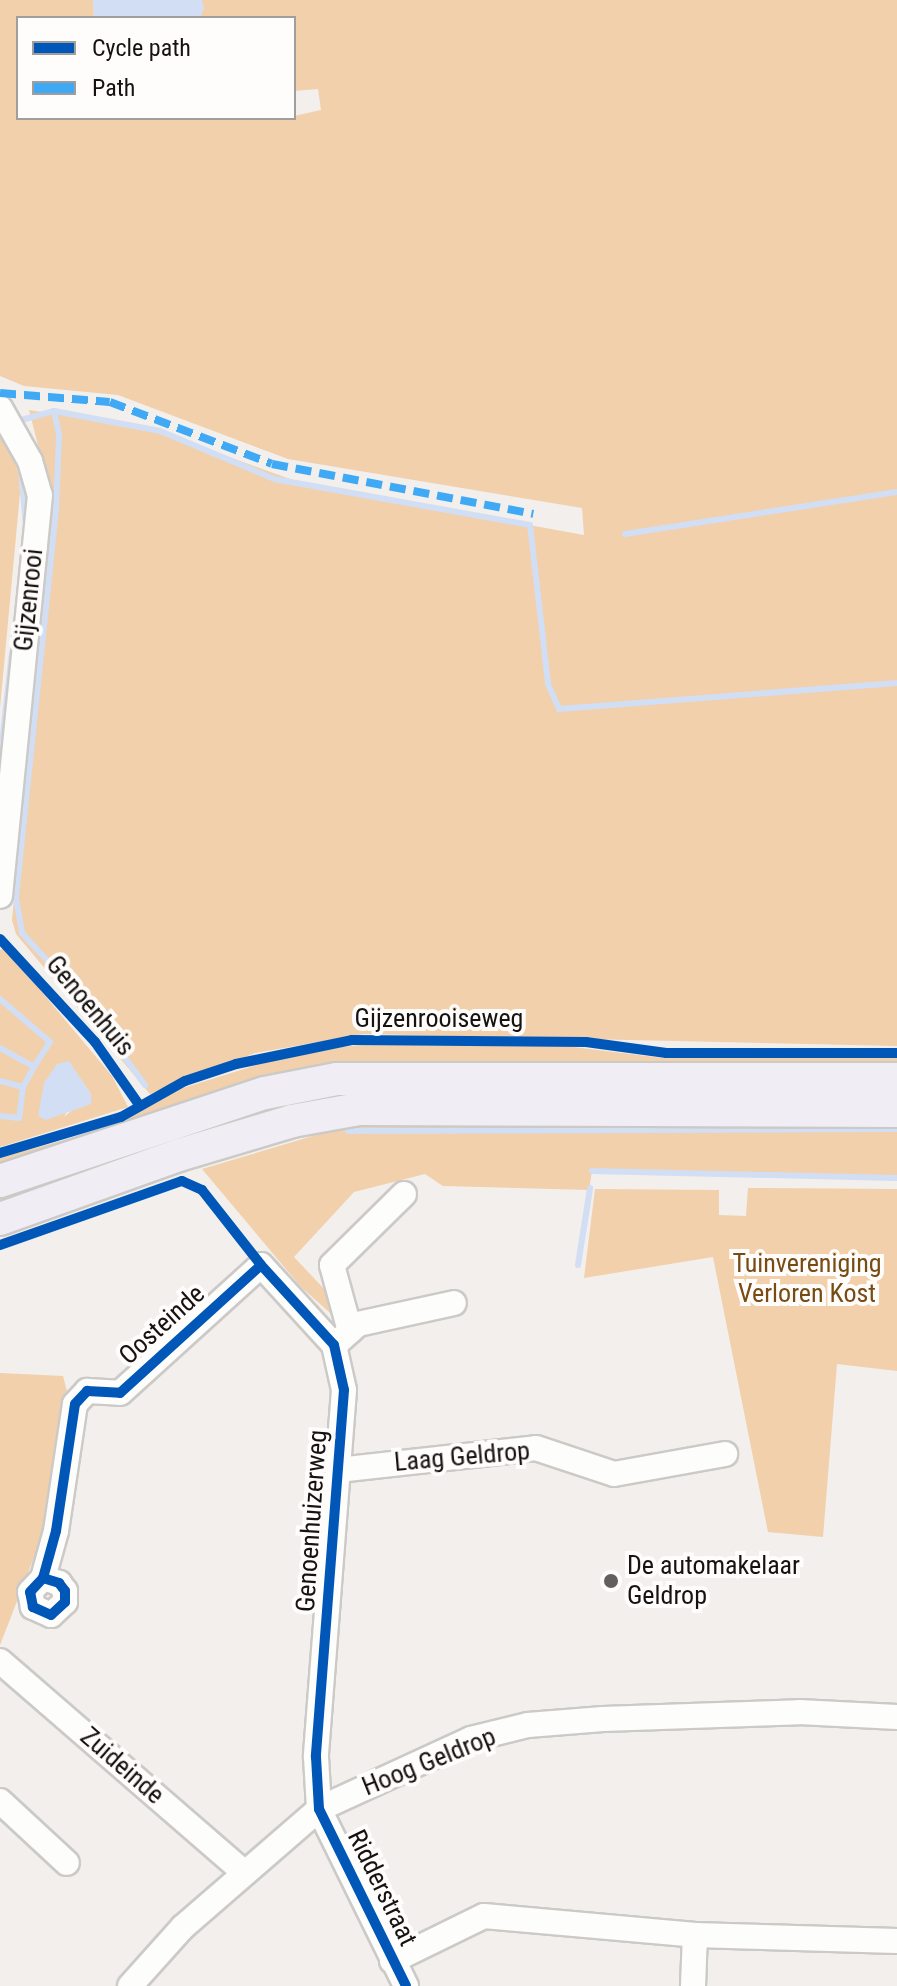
<!DOCTYPE html>
<html>
<head>
<meta charset="utf-8">
<style>
	body { margin:0 }
	#map { position:relative; width:897px; height:1986px; overflow:hidden; background:#f2efec; font-family:"Roboto Condensed",sans-serif }
	div>[style] { position:absolute }
	.green>* { inset:0; background:#f1d0ab }
	.water>* { inset:0; background:#d1def3 }
	.stream>* { height:6px; margin:-3px; padding:0 3px; transform-origin:3px; border-radius:3px; background:#d1def3 }
	.roads { filter:drop-shadow(2px 0 #cccac7) drop-shadow(-2px 0 #cccac7) drop-shadow(0 2px #cccac7) drop-shadow(0 -2px #cccac7) }
	.minor>* { height:24px; margin:-12px; padding:0 12px; transform-origin:12px; border-radius:12px; background:#fdfdfc }
	.major>* { height:32px; margin:-16px; padding:0 16px; transform-origin:16px; border-radius:16px; background:#f1edf5 }
	.quiet>* { height:8px; margin-top:-4px; transform-origin:0; background:repeating-linear-gradient(90deg,#3fa9f5 0 16px,transparent 0 24px) }
	.cycleway>* { height:10px; margin:-5px; padding:0 5px; transform-origin:5px; border-radius:5px; background:#0057b8 }
	.dots>* { width:22px; height:22px; translate:-50% -50%; box-sizing:border-box; border:4px solid #fffdfc; border-radius:50% }
	span { translate:-50% -50%; white-space:nowrap; text-align:center; line-height:1.15; -webkit-text-stroke:8px #fffdfc; paint-order:stroke }
	.street-label { font-size:26px; color:#151210 }
	.park-label { font-size:26px; color:#774b12 }
	.poi-label { font-size:26px; color:#151210 }
	.left { translate:0 -50%; text-align:left }
	.legend { position:absolute; left:16px; top:16px; width:280px; height:104px; box-sizing:border-box; background:#fffdfc; border:2px solid #a19f9e; margin:0; padding:10px 14px; list-style:none; font-size:24px; color:#151210 }
	.legend li { display:flex; align-items:center; gap:16px; height:40px }
	.legend b { width:40px; border:2px solid #a19f9e }
</style>
</head>
<body>
<div id="map">
	<div class="green">
		<div style="clip-path:polygon(0 0,93px 0,94px 18px,18px 18px,18px 118px,285px 118px,321px 110px,318px 89px,294px 91px,294px 18px,200px 18px,202px 0,897px 0,897px 1046px,364px 1034px,255px 1053px,150px 1094px,16px 934px,12px 920px,53px 504px,29px 410px,152px 429px,304px 484px,584px 535px,582px 508px,288px 459px,118px 395px,24px 386px,0 376px)"></div>
		<div style="clip-path:polygon(0 425px,19px 474px,20px 493px,0 708px)"></div>
		<div style="clip-path:polygon(evenodd,5px 948px,112px 1076px,128px 1107px,0 1147px,0 950px,5px 948px,82px 1081px,91px 1094px,64px 1117px,82px 1081px)"></div>
		<div style="clip-path:polygon(565px 1046px,663px 1058px,897px 1058px,897px 1073px,359px 1070px,0 1170px,0 1158px,110px 1127px,183px 1088px,302px 1051px,361px 1045px)"></div>
		<div style="clip-path:polygon(368px 1126px,897px 1127px,897px 1176px,592px 1171px,589px 1190px,443px 1186px,425px 1174px,354px 1192px,294px 1257px,327px 1292px,338px 1320px,301px 1287px,202px 1169px,336px 1129px)"></div>
		<div style="clip-path:polygon(748px 1188px,897px 1189px,897px 1371px,837px 1364px,823px 1537px,768px 1532px,713px 1257px,584px 1278px,595px 1189px,719px 1190px,719px 1215px,746px 1216px)"></div>
		<div style="clip-path:polygon(0 1373px,63px 1376px,69px 1399px,45px 1529px,0 1645px)"></div>
	</div>
	<div class="water">
		<div style="clip-path:polygon(93px 0,202px 0,204px 8px,200px 18px,94px 18px)"></div>
		<div style="clip-path:polygon(69px 1061px,91px 1094px,91px 1104px,46px 1120px,38px 1116px,44px 1083px,57px 1064px)"></div>
	</div>
	<div class="stream">
		<div style="left:54px;top:411px;width:25px;rotate:78deg"></div>
		<div style="left:59px;top:435px;width:75px;rotate:92.3deg"></div>
		<div style="left:56px;top:510px;width:390px;rotate:95.9deg"></div>
		<div style="left:16px;top:898px;width:36px;rotate:80deg"></div>
		<div style="left:22px;top:933px;width:89px;rotate:47.7deg"></div>
		<div style="left:82px;top:999px;width:107px;rotate:53.8deg"></div>
		<div style="left:14px;top:422px;width:41px;rotate:-15.4deg"></div>
		<div style="left:54px;top:411px;width:108px;rotate:10.7deg"></div>
		<div style="left:160px;top:431px;width:124px;rotate:22.8deg"></div>
		<div style="left:274px;top:479px;width:260px;rotate:10.2deg"></div>
		<div style="left:530px;top:525px;width:160px;rotate:83.5deg"></div>
		<div style="left:548px;top:684px;width:27px;rotate:66deg"></div>
		<div style="left:559px;top:709px;width:339px;rotate:-4.4deg"></div>
		<div style="left:21px;top:470px;width:56px;rotate:84.9deg"></div>
		<div style="left:625px;top:534px;width:275px;rotate:-8.8deg"></div>
		<div style="left:0;top:760px;width:108px;rotate:-83.6deg"></div>
		<div style="left:0;top:999px;width:66px;rotate:40.7deg"></div>
		<div style="left:50px;top:1042px;width:30px;rotate:123deg"></div>
		<div style="left:0;top:1048px;width:39px;rotate:29deg"></div>
		<div style="left:34px;top:1067px;width:23px;rotate:119deg"></div>
		<div style="left:0;top:1081px;width:24px;rotate:15deg"></div>
		<div style="left:23px;top:1087px;width:31px;rotate:97deg"></div>
		<div style="left:19px;top:1118px;width:19px;rotate:-174deg"></div>
		<div style="left:348px;top:1131px;width:549px;rotate:-0.21deg"></div>
		<div style="left:592px;top:1171px;width:305px;rotate:1.3deg"></div>
		<div style="left:578px;top:1265px;width:78px;rotate:-81.1deg"></div>
	</div>
	<div class="roads">
		<div class="minor">
			<div style="left:0;top:408px;width:61px;rotate:60.5deg"></div>
			<div style="left:30px;top:461px;width:35px;rotate:74deg"></div>
			<div style="left:40px;top:495px;width:403px;rotate:95.7deg"></div>
			<div style="left:350px;top:1331px;width:68px;rotate:-105.3deg"></div>
			<div style="left:332px;top:1265px;width:101px;rotate:-44.6deg"></div>
			<div style="left:339px;top:1341px;width:25px;rotate:-42deg"></div>
			<div style="left:358px;top:1324px;width:98px;rotate:-12.3deg"></div>
			<div style="left:338px;top:1470px;width:199px;rotate:-6.3deg"></div>
			<div style="left:536px;top:1448px;width:82px;rotate:18.4deg"></div>
			<div style="left:614px;top:1474px;width:113px;rotate:-10.2deg"></div>
			<div style="left:43px;top:1578px;width:17px;rotate:17deg"></div>
			<div style="left:59px;top:1583px;width:10px;rotate:53deg"></div>
			<div style="left:65px;top:1591px;width:11px;rotate:90deg"></div>
			<div style="left:65px;top:1602px;width:19px;rotate:137deg"></div>
			<div style="left:51px;top:1615px;width:20px;rotate:-156deg"></div>
			<div style="left:33px;top:1607px;width:15px;rotate:-101deg"></div>
			<div style="left:30px;top:1592px;width:19px;rotate:-47deg"></div>
			<div style="left:43px;top:1578px;width:49px;rotate:-74.5deg"></div>
			<div style="left:56px;top:1531px;width:128px;rotate:-81.5deg"></div>
			<div style="left:75px;top:1404px;width:18px;rotate:-47deg"></div>
			<div style="left:87px;top:1391px;width:33px;rotate:3deg"></div>
			<div style="left:120px;top:1393px;width:190px;rotate:-42.2deg"></div>
			<div style="left:261px;top:1265px;width:108px;rotate:47.6deg"></div>
			<div style="left:334px;top:1345px;width:46px;rotate:77.5deg"></div>
			<div style="left:344px;top:1390px;width:368px;rotate:94.4deg"></div>
			<div style="left:316px;top:1757px;width:52px;rotate:86.7deg"></div>
			<div style="left:319px;top:1809px;width:197px;rotate:63.8deg"></div>
			<div style="left:0;top:1661px;width:323px;rotate:40.9deg"></div>
			<div style="left:0;top:1801px;width:91px;rotate:42.8deg"></div>
			<div style="left:392px;top:1961px;width:102px;rotate:-26.1deg"></div>
			<div style="left:484px;top:1916px;width:212px;rotate:5.1deg"></div>
			<div style="left:695px;top:1935px;width:202px;rotate:1.7deg"></div>
			<div style="left:130px;top:1986px;width:79px;rotate:-48.1deg"></div>
			<div style="left:183px;top:1927px;width:180px;rotate:-40.9deg"></div>
			<div style="left:319px;top:1809px;width:167px;rotate:-24.7deg"></div>
			<div style="left:471px;top:1739px;width:59px;rotate:-13.8deg"></div>
			<div style="left:528px;top:1725px;width:75px;rotate:-4.6deg"></div>
			<div style="left:603px;top:1719px;width:196px;rotate:-2deg"></div>
			<div style="left:799px;top:1712px;width:98px;rotate:2.9deg"></div>
			<div style="left:693px;top:1986px;width:51px;rotate:-87.8deg"></div>
		</div>
		<div class="major">
			<div style="left:0;top:1181px;width:279px;rotate:-18.4deg"></div>
			<div style="left:265px;top:1093px;width:73px;rotate:-11deg"></div>
			<div style="left:337px;top:1079px;width:560px"></div>
			<div style="left:0;top:1219px;width:190px;rotate:-19.7deg"></div>
			<div style="left:179px;top:1155px;width:118px;rotate:-16.7deg"></div>
			<div style="left:292px;top:1121px;width:68px;rotate:-10.2deg"></div>
			<div style="left:359px;top:1109px;width:538px;rotate:0.21deg"></div>
		</div>
	</div>
	<div class="quiet">
		<div style="left:0;top:393px;width:110px;rotate:4.7deg"></div>
		<div style="left:110px;top:402px;width:173px;rotate:20.9deg"></div>
		<div style="left:272px;top:464px;width:266px;rotate:10.8deg"></div>
	</div>
	<div class="cycleway">
		<div style="left:0;top:939px;width:140px;rotate:47.3deg"></div>
		<div style="left:95px;top:1042px;width:78px;rotate:54.9deg"></div>
		<div style="left:0;top:1153px;width:126px;rotate:-16.6deg"></div>
		<div style="left:121px;top:1117px;width:73px;rotate:-29.4deg"></div>
		<div style="left:185px;top:1081px;width:54px;rotate:-18.4deg"></div>
		<div style="left:236px;top:1064px;width:118px;rotate:-11.7deg"></div>
		<div style="left:352px;top:1040px;width:234px;rotate:0.5deg"></div>
		<div style="left:586px;top:1042px;width:81px;rotate:7.8deg"></div>
		<div style="left:666px;top:1053px;width:231px"></div>
		<div style="left:0;top:1245px;width:193px;rotate:-19.4deg"></div>
		<div style="left:182px;top:1181px;width:22px;rotate:24deg"></div>
		<div style="left:202px;top:1190px;width:95px;rotate:51.8deg"></div>
		<div style="left:261px;top:1265px;width:108px;rotate:47.6deg"></div>
		<div style="left:334px;top:1345px;width:46px;rotate:77.5deg"></div>
		<div style="left:344px;top:1390px;width:368px;rotate:94.4deg"></div>
		<div style="left:316px;top:1757px;width:52px;rotate:86.7deg"></div>
		<div style="left:319px;top:1809px;width:197px;rotate:63.8deg"></div>
		<div style="left:43px;top:1578px;width:17px;rotate:17deg"></div>
		<div style="left:59px;top:1583px;width:10px;rotate:53deg"></div>
		<div style="left:65px;top:1591px;width:11px;rotate:90deg"></div>
		<div style="left:65px;top:1602px;width:19px;rotate:137deg"></div>
		<div style="left:51px;top:1615px;width:20px;rotate:-156deg"></div>
		<div style="left:33px;top:1607px;width:15px;rotate:-101deg"></div>
		<div style="left:30px;top:1592px;width:19px;rotate:-47deg"></div>
		<div style="left:43px;top:1578px;width:49px;rotate:-74.5deg"></div>
		<div style="left:56px;top:1531px;width:128px;rotate:-81.5deg"></div>
		<div style="left:75px;top:1404px;width:18px;rotate:-47deg"></div>
		<div style="left:87px;top:1391px;width:33px;rotate:3deg"></div>
		<div style="left:120px;top:1393px;width:190px;rotate:-42.2deg"></div>
	</div>
	<div class="dots">
		<div style="left:611px;top:1581px;background:#625f5d"></div>
	</div>
	<div class="street-label">
		<span style="left:29px;top:600px;rotate:-84deg">Gijzenrooi</span>
		<span style="left:90px;top:1006px;rotate:50deg">Genoenhuis</span>
		<span style="left:439px;top:1019px">Gijzenrooiseweg</span>
		<span style="left:162px;top:1325px;rotate:-42deg">Oosteinde</span>
		<span style="left:462px;top:1457px;rotate:-5deg">Laag Geldrop</span>
		<span style="left:312px;top:1521px;rotate:-86deg">Genoenhuizerweg</span>
		<span style="left:429px;top:1762px;rotate:-22deg">Hoog Geldrop</span>
		<span style="left:122px;top:1766px;rotate:41deg">Zuideinde</span>
		<span style="left:382px;top:1888px;rotate:64deg">Ridderstraat</span>
	</div>
	<div class="park-label">
		<span style="left:807px;top:1279px">Tuinvereniging<br>Verloren Kost</span>
	</div>
	<div class="poi-label">
		<span class="left" style="left:627px;top:1581px">De automakelaar<br>Geldrop</span>
	</div>
	<ul class="legend">
	<li><b style="height:10px;background:#0057b8"></b>Cycle path</li>
	<li><b style="height:10px;background:#3fa9f5"></b>Path</li>
	</ul>
</div>
</body>
</html>
